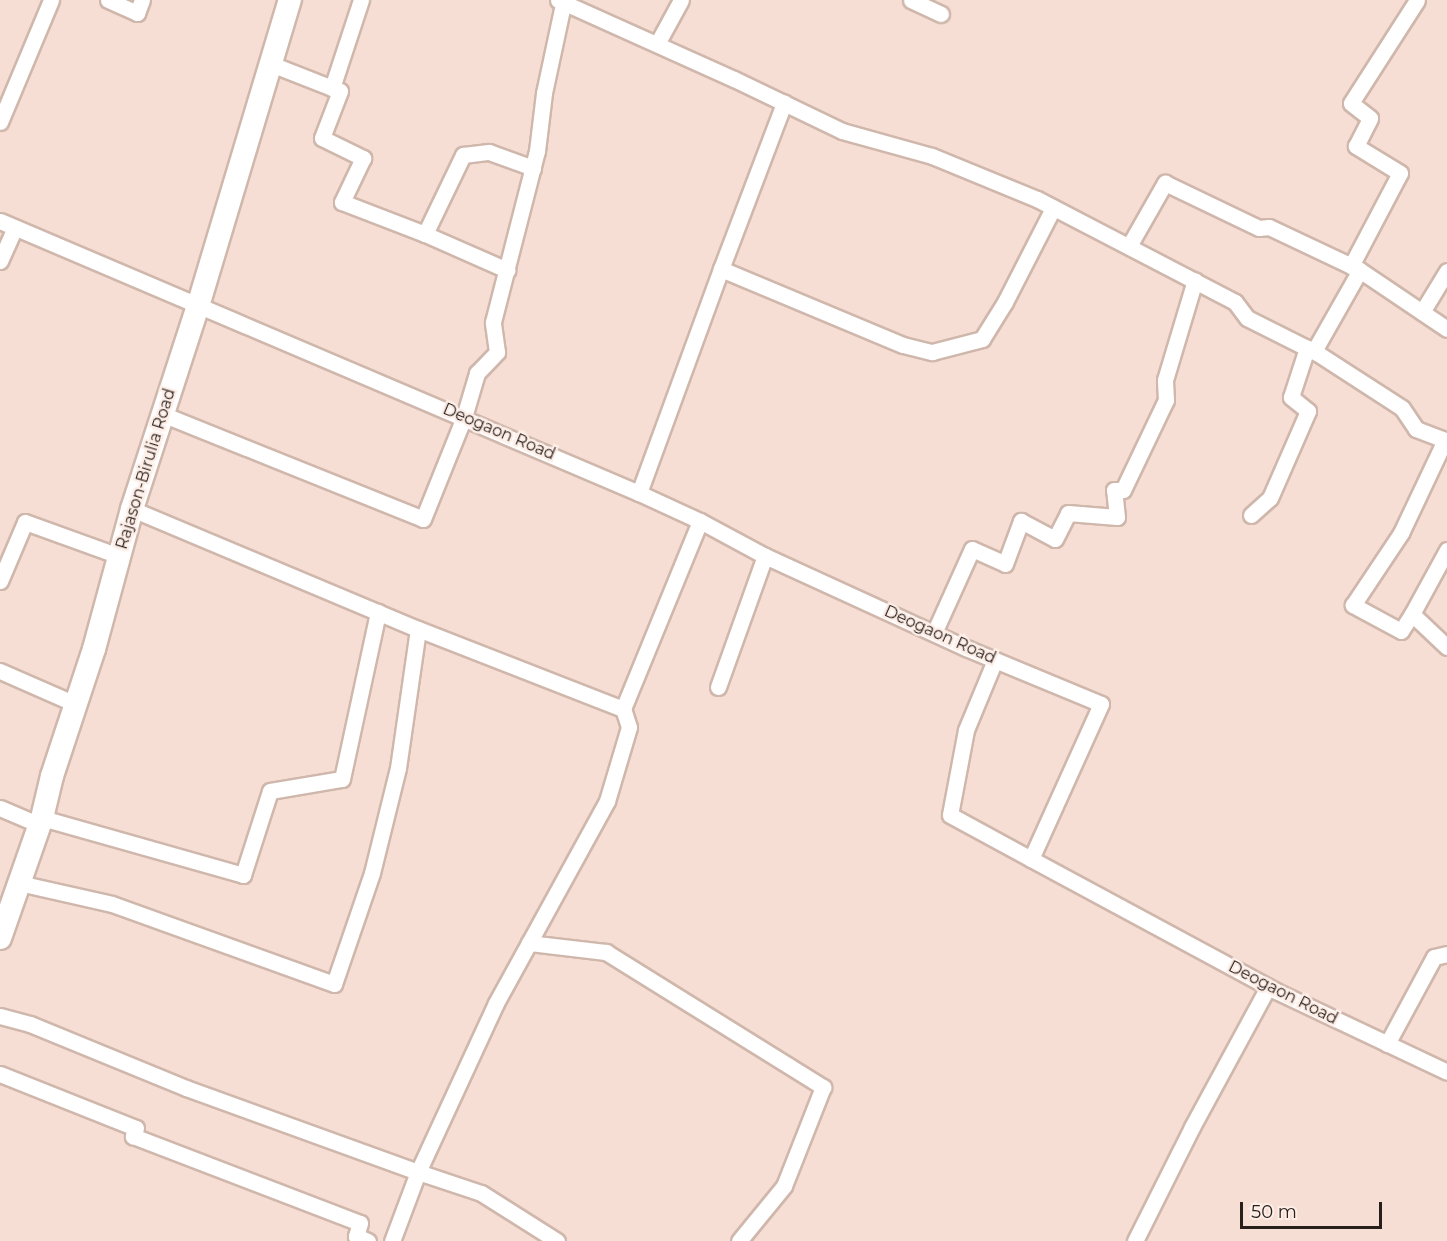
<!DOCTYPE html>
<html>
<head>
<meta charset="utf-8">
<style>
	body { margin:0 }
	#map { position:relative; width:1447px; height:1241px; overflow:hidden; background:#f7ded4; font-family:Montserrat,sans-serif }
	div>[style] { position:absolute }
	.roads { filter:drop-shadow(2px 0 #cfb7ac) drop-shadow(-2px 0 #cfb7ac) drop-shadow(0 2px #cfb7ac) drop-shadow(0 -2px #cfb7ac) }
	.street>* { height:15px; margin:-7.5px; padding:0 7.5px; transform-origin:7.5px; border-radius:7.5px; background:#fff }
	.secondary>* { height:22px; margin:-11px; padding:0 11px; transform-origin:11px; border-radius:11px; background:#fff }
	span { translate:-50% -50%; white-space:nowrap; text-align:center; line-height:1.15; -webkit-text-stroke:5px #fdeee7; paint-order:stroke }
	.street-label { font-size:16px; color:#281f1b }
	.scale { position:absolute; left:1240px; top:1202px; width:142px; height:27px; box-sizing:border-box; border:3px solid #281f1b; border-top:0; padding-left:8px; font-size:18px; line-height:21px; white-space:nowrap; color:#281f1b; -webkit-text-stroke:4px #fdeee7; paint-order:stroke }
</style>
</head>
<body>
<div id="map">
	<div class="roads">
		<div class="street">
			<div style="left:108px;top:0;width:32px;rotate:24deg"></div>
			<div style="left:137px;top:13px;width:14px;rotate:-69deg"></div>
			<div style="left:558px;top:0;width:193px;rotate:24.2deg"></div>
			<div style="left:734px;top:79px;width:120px;rotate:25.7deg"></div>
			<div style="left:842px;top:131px;width:93px;rotate:15.5deg"></div>
			<div style="left:932px;top:156px;width:113px;rotate:22.3deg"></div>
			<div style="left:1037px;top:199px;width:223px;rotate:27.5deg"></div>
			<div style="left:1235px;top:302px;width:20px;rotate:53deg"></div>
			<div style="left:1247px;top:318px;width:78px;rotate:26.6deg"></div>
			<div style="left:1317px;top:353px;width:101px;rotate:32.9deg"></div>
			<div style="left:1402px;top:408px;width:25px;rotate:56deg"></div>
			<div style="left:1416px;top:429px;width:33px;rotate:21deg"></div>
			<div style="left:911px;top:0;width:33px;rotate:25deg"></div>
			<div style="left:657px;top:44px;width:50px;rotate:-61.4deg"></div>
			<div style="left:271px;top:64px;width:74px;rotate:21.4deg"></div>
			<div style="left:340px;top:91px;width:50px;rotate:111deg"></div>
			<div style="left:322px;top:138px;width:46px;rotate:26deg"></div>
			<div style="left:363px;top:158px;width:49px;rotate:115.5deg"></div>
			<div style="left:342px;top:202px;width:89px;rotate:21.1deg"></div>
			<div style="left:425px;top:234px;width:88px;rotate:-64.3deg"></div>
			<div style="left:463px;top:155px;width:26px;rotate:-7deg"></div>
			<div style="left:489px;top:152px;width:47px;rotate:20deg"></div>
			<div style="left:332px;top:88px;width:93px;rotate:-71.8deg"></div>
			<div style="left:0;top:122px;width:132px;rotate:-67.3deg"></div>
			<div style="left:0;top:221px;width:694px;rotate:23.06deg"></div>
			<div style="left:639px;top:493px;width:67px;rotate:24.7deg"></div>
			<div style="left:700px;top:521px;width:74px;rotate:28.3deg"></div>
			<div style="left:765px;top:556px;width:221px;rotate:24.6deg"></div>
			<div style="left:966px;top:648px;width:146px;rotate:22.5deg"></div>
			<div style="left:1101px;top:704px;width:170px;rotate:114.3deg"></div>
			<div style="left:1031px;top:859px;width:278px;rotate:28.3deg"></div>
			<div style="left:1276px;top:991px;width:189px;rotate:25.3deg"></div>
			<div style="left:425px;top:234px;width:90px;rotate:23.7deg"></div>
			<div style="left:1129px;top:246px;width:73px;rotate:-60.3deg"></div>
			<div style="left:1165px;top:183px;width:104px;rotate:25.6deg"></div>
			<div style="left:1259px;top:228px;width:10px;rotate:-6deg"></div>
			<div style="left:1269px;top:227px;width:98px;rotate:25.3deg"></div>
			<div style="left:1358px;top:269px;width:107px;rotate:34deg"></div>
			<div style="left:0;top:261px;width:36px;rotate:-66deg"></div>
			<div style="left:1351px;top:266px;width:105px;rotate:-62.2deg"></div>
			<div style="left:1400px;top:173px;width:52px;rotate:-148.5deg"></div>
			<div style="left:1356px;top:146px;width:31px;rotate:-63deg"></div>
			<div style="left:1370px;top:118px;width:24px;rotate:-142deg"></div>
			<div style="left:1351px;top:103px;width:122px;rotate:-57.3deg"></div>
			<div style="left:721px;top:269px;width:178px;rotate:-69.2deg"></div>
			<div style="left:1422px;top:312px;width:48px;rotate:-58.6deg"></div>
			<div style="left:1314px;top:351px;width:93px;rotate:-60.4deg"></div>
			<div style="left:162px;top:414px;width:281px;rotate:21.9deg"></div>
			<div style="left:423px;top:519px;width:110px;rotate:-68.1deg"></div>
			<div style="left:464px;top:417px;width:46px;rotate:-73.5deg"></div>
			<div style="left:477px;top:373px;width:29px;rotate:-46deg"></div>
			<div style="left:497px;top:352px;width:30px;rotate:-98deg"></div>
			<div style="left:493px;top:322px;width:177px;rotate:-75.6deg"></div>
			<div style="left:537px;top:151px;width:58px;rotate:-83.1deg"></div>
			<div style="left:544px;top:93px;width:95px;rotate:-77.9deg"></div>
			<div style="left:639px;top:493px;width:239px;rotate:-69.9deg"></div>
			<div style="left:721px;top:269px;width:197px;rotate:22.7deg"></div>
			<div style="left:903px;top:345px;width:30px;rotate:14deg"></div>
			<div style="left:932px;top:352px;width:52px;rotate:-14.6deg"></div>
			<div style="left:982px;top:339px;width:44px;rotate:-58.1deg"></div>
			<div style="left:1005px;top:302px;width:106px;rotate:-62.9deg"></div>
			<div style="left:132px;top:509px;width:310px;rotate:22.8deg"></div>
			<div style="left:418px;top:629px;width:220px;rotate:21.3deg"></div>
			<div style="left:623px;top:709px;width:203px;rotate:-67.7deg"></div>
			<div style="left:1251px;top:515px;width:25px;rotate:-42deg"></div>
			<div style="left:1270px;top:498px;width:95px;rotate:-66.4deg"></div>
			<div style="left:1308px;top:411px;width:22px;rotate:-141deg"></div>
			<div style="left:1291px;top:397px;width:52px;rotate:-71.9deg"></div>
			<div style="left:1447px;top:550px;width:73px;rotate:118.7deg"></div>
			<div style="left:1412px;top:614px;width:48px;rotate:43.3deg"></div>
			<div style="left:0;top:581px;width:64px;rotate:-67deg"></div>
			<div style="left:25px;top:522px;width:100px;rotate:19.9deg"></div>
			<div style="left:1412px;top:614px;width:20px;rotate:123deg"></div>
			<div style="left:1401px;top:631px;width:55px;rotate:-151.6deg"></div>
			<div style="left:1353px;top:605px;width:87px;rotate:-56.3deg"></div>
			<div style="left:1401px;top:533px;width:103px;rotate:-64.7deg"></div>
			<div style="left:934px;top:633px;width:92px;rotate:-65.7deg"></div>
			<div style="left:972px;top:549px;width:36px;rotate:24deg"></div>
			<div style="left:1005px;top:564px;width:46px;rotate:-69.6deg"></div>
			<div style="left:1021px;top:521px;width:38px;rotate:28deg"></div>
			<div style="left:1055px;top:539px;width:29px;rotate:-63deg"></div>
			<div style="left:1068px;top:513px;width:49px;rotate:4.7deg"></div>
			<div style="left:1117px;top:517px;width:27px;rotate:-96deg"></div>
			<div style="left:1114px;top:490px;width:9px"></div>
			<div style="left:1123px;top:490px;width:100px;rotate:-64.5deg"></div>
			<div style="left:1166px;top:400px;width:20px;rotate:-93deg"></div>
			<div style="left:1165px;top:380px;width:104px;rotate:-73.3deg"></div>
			<div style="left:995px;top:660px;width:76px;rotate:112.5deg"></div>
			<div style="left:966px;top:730px;width:86px;rotate:100.7deg"></div>
			<div style="left:950px;top:815px;width:92px;rotate:28.5deg"></div>
			<div style="left:0;top:671px;width:82px;rotate:23.7deg"></div>
			<div style="left:718px;top:687px;width:139px;rotate:-70.3deg"></div>
			<div style="left:0;top:808px;width:43px;rotate:23deg"></div>
			<div style="left:42px;top:818px;width:209px;rotate:15.8deg"></div>
			<div style="left:243px;top:875px;width:88px;rotate:-72.2deg"></div>
			<div style="left:270px;top:791px;width:73px;rotate:-9.5deg"></div>
			<div style="left:342px;top:779px;width:171px;rotate:-77.8deg"></div>
			<div style="left:19px;top:883px;width:95px;rotate:12.7deg"></div>
			<div style="left:112px;top:904px;width:236px;rotate:19.8deg"></div>
			<div style="left:334px;top:984px;width:117px;rotate:-71.1deg"></div>
			<div style="left:372px;top:873px;width:108px;rotate:-76.1deg"></div>
			<div style="left:398px;top:768px;width:140px;rotate:-81.8deg"></div>
			<div style="left:529px;top:943px;width:78px;rotate:6.7deg"></div>
			<div style="left:606px;top:952px;width:256px;rotate:31.9deg"></div>
			<div style="left:823px;top:1087px;width:106px;rotate:111.5deg"></div>
			<div style="left:784px;top:1186px;width:71px;rotate:129.3deg"></div>
			<div style="left:0;top:1016px;width:31px;rotate:15deg"></div>
			<div style="left:30px;top:1024px;width:169px;rotate:22.3deg"></div>
			<div style="left:186px;top:1088px;width:247px;rotate:19.9deg"></div>
			<div style="left:418px;top:1172px;width:74px;rotate:110.6deg"></div>
			<div style="left:1387px;top:1044px;width:99px;rotate:-61.6deg"></div>
			<div style="left:1434px;top:957px;width:13px;rotate:-13deg"></div>
			<div style="left:0;top:1074px;width:146px;rotate:21.7deg"></div>
			<div style="left:136px;top:1128px;width:9px;rotate:111deg"></div>
			<div style="left:133px;top:1136px;width:243px;rotate:21deg"></div>
			<div style="left:360px;top:1223px;width:14px;rotate:107deg"></div>
			<div style="left:356px;top:1236px;width:13px;rotate:23deg"></div>
			<div style="left:557px;top:1241px;width:90px;rotate:-147.7deg"></div>
			<div style="left:481px;top:1193px;width:66px;rotate:-161.6deg"></div>
			<div style="left:418px;top:1172px;width:186px;rotate:-65.2deg"></div>
			<div style="left:496px;top:1003px;width:230px;rotate:-61.2deg"></div>
			<div style="left:607px;top:801px;width:77px;rotate:-73.4deg"></div>
			<div style="left:629px;top:727px;width:19px;rotate:-108deg"></div>
			<div style="left:1135px;top:1241px;width:127px;rotate:-63.4deg"></div>
			<div style="left:1192px;top:1127px;width:159px;rotate:-61.5deg"></div>
		</div>
		<div class="secondary">
			<div style="left:0;top:938px;width:127px;rotate:-70.7deg"></div>
			<div style="left:42px;top:818px;width:43px;rotate:-76.6deg"></div>
			<div style="left:52px;top:776px;width:134px;rotate:-71.7deg"></div>
			<div style="left:94px;top:649px;width:145px;rotate:-74.8deg"></div>
			<div style="left:132px;top:509px;width:213px;rotate:-72deg"></div>
			<div style="left:198px;top:306px;width:320px;rotate:-73.3deg"></div>
		</div>
	</div>
	<div class="street-label">
		<span style="left:499px;top:432px;rotate:23deg">Deogaon Road</span>
		<span style="left:146px;top:469px;rotate:-73deg">Rajason-Birulia Road</span>
		<span style="left:940px;top:635px;rotate:24deg">Deogaon Road</span>
		<span style="left:1283px;top:993px;rotate:27deg">Deogaon Road</span>
	</div>
	<div class="scale">50 m</div>
</div>
</body>
</html>
